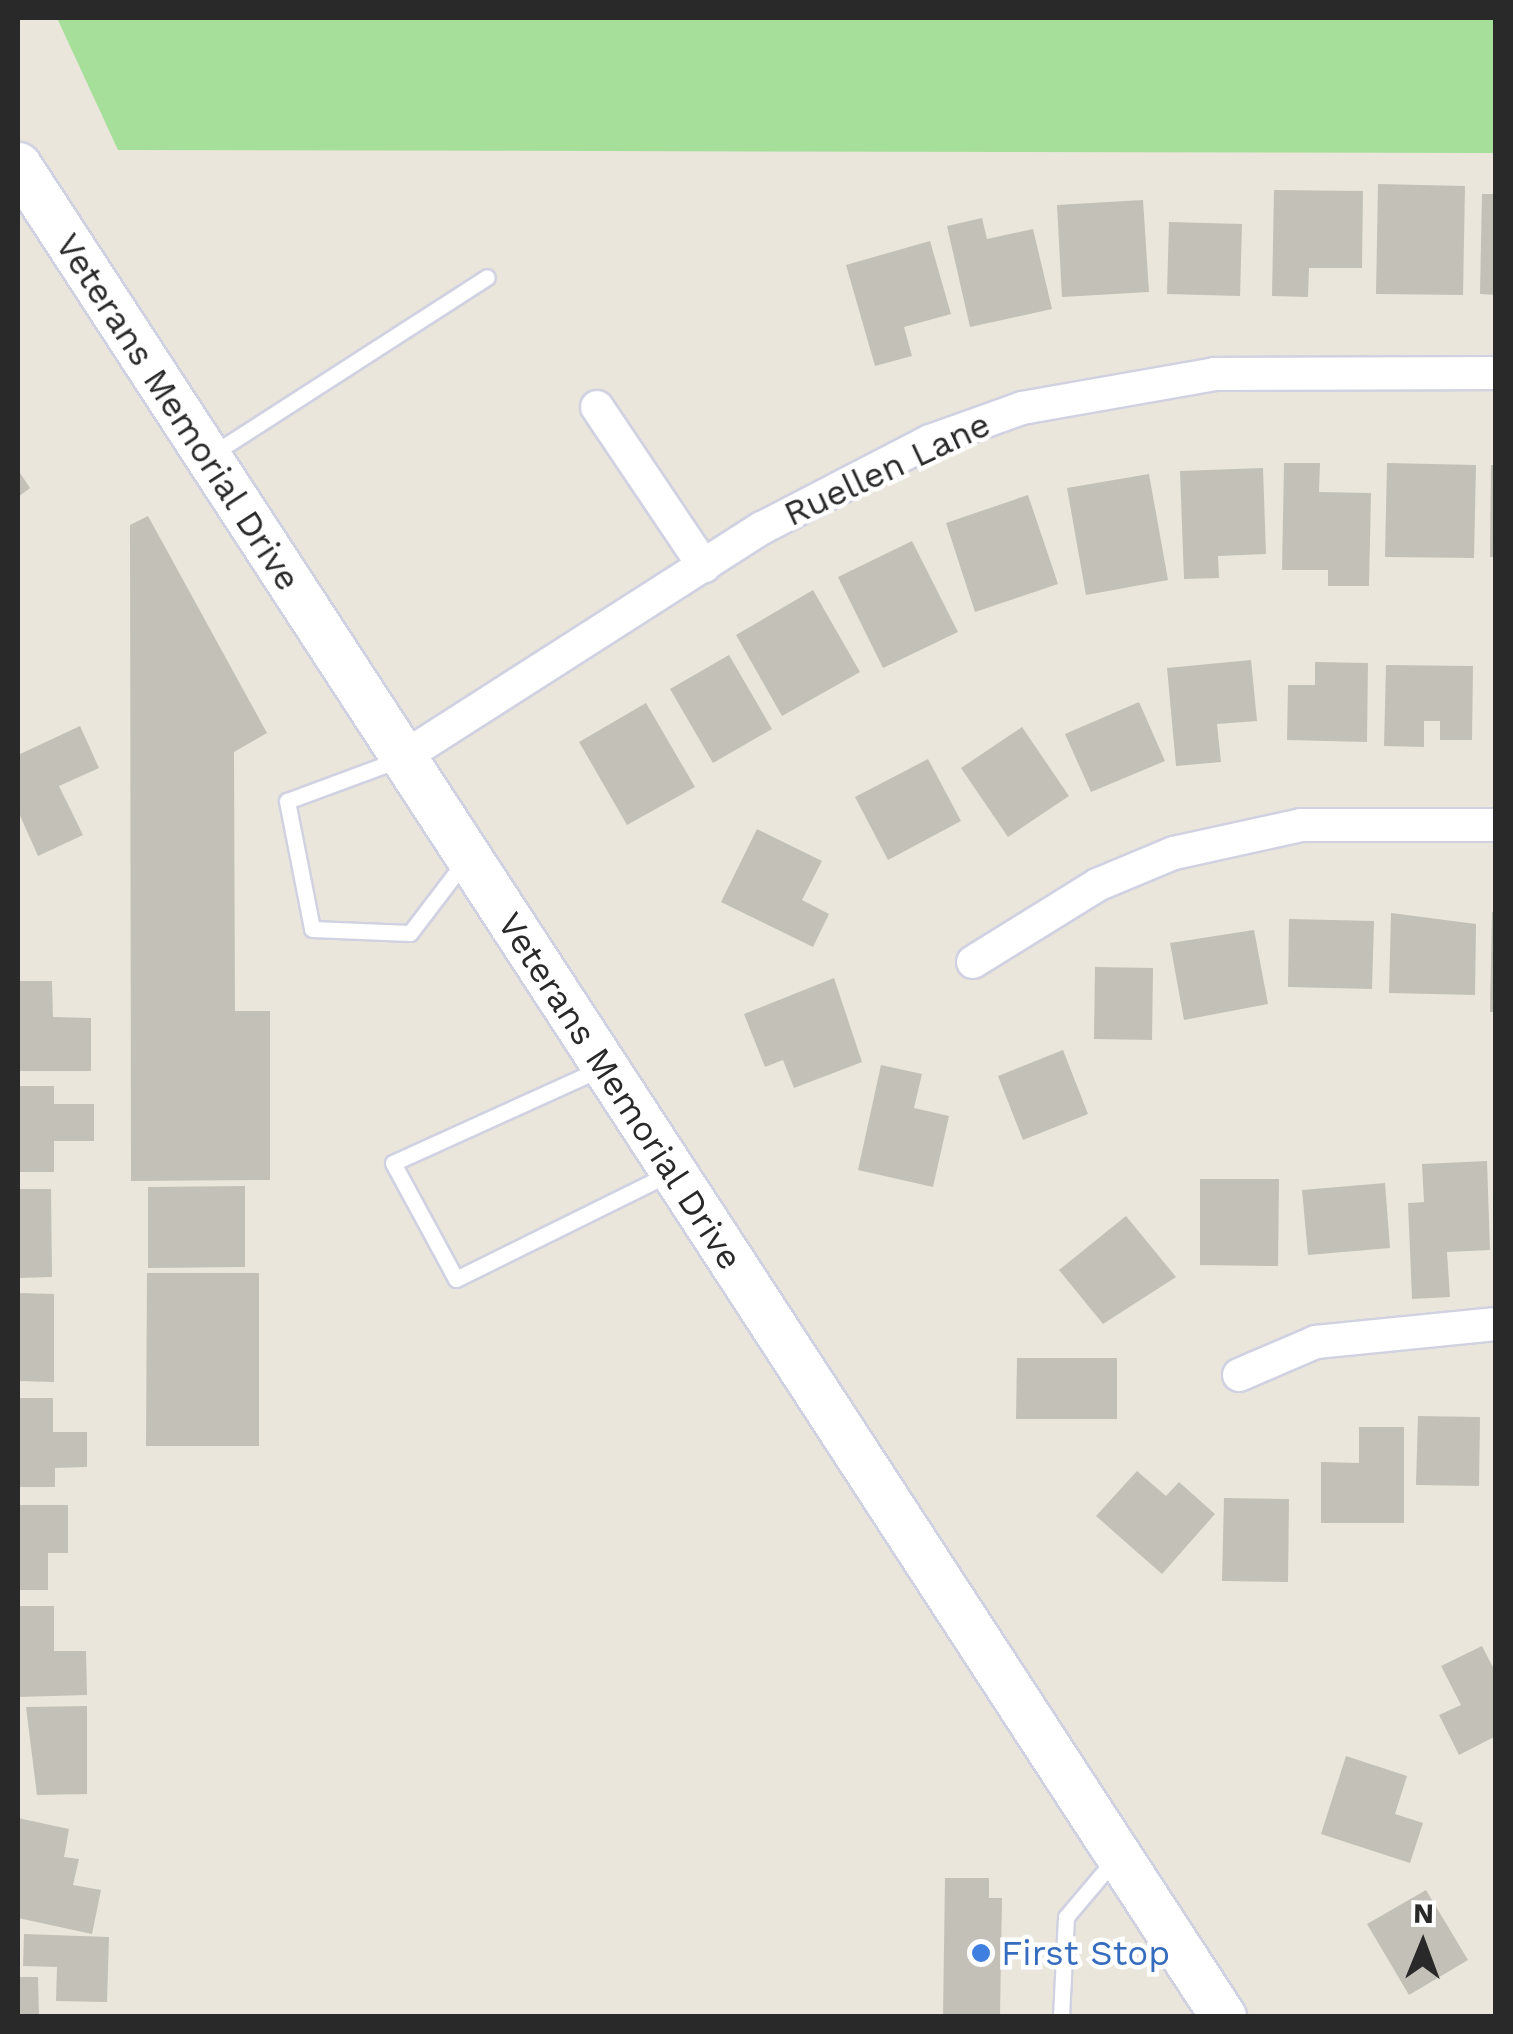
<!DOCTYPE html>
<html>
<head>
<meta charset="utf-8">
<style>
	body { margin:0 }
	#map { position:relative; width:1513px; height:2034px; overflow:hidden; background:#eae6db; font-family:"Work Sans",sans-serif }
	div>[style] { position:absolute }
	.green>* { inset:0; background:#a6df9a }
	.building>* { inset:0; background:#c3c0b7 }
	.roads { filter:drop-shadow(2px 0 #d0d1e1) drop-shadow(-2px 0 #d0d1e1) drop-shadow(0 2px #d0d1e1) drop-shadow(0 -2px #d0d1e1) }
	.service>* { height:15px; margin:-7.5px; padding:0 7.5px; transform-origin:7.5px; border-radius:7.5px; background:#fff }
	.minor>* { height:32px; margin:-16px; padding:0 16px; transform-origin:16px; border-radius:16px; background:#fff }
	.secondary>* { height:45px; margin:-22.5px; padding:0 22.5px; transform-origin:22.5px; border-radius:22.5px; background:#fff }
	.dots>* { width:28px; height:28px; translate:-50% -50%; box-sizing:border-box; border:5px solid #fff; border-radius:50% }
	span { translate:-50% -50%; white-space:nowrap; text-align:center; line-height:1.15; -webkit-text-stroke:9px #fff; paint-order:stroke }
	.street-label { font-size:35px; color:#292929 }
	.shop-label { font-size:35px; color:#366cbe }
	.left { translate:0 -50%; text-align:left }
	.frame { position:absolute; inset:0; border:20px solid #292929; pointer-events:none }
	.north { position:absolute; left:1373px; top:1894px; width:100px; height:100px; -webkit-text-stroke:8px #fff; paint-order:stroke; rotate:1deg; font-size:28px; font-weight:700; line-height:40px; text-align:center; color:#292929 }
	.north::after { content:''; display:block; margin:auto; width:35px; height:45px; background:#292929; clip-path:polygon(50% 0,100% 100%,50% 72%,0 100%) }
</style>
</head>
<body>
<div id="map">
	<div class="green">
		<div style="clip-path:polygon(57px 18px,1495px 18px,1495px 153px,118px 150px)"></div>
	</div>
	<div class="building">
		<div style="clip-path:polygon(1378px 184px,1465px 186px,1463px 295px,1376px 294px)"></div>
		<div style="clip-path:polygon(1274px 190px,1363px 191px,1362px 268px,1309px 268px,1308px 297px,1272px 296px)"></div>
		<div style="clip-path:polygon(1482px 194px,1496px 194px,1496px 295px,1480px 294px)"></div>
		<div style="clip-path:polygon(1143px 200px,1149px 292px,1062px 297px,1057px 205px)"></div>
		<div style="clip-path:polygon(982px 218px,987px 239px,1033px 229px,1052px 309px,970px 327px,947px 226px)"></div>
		<div style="clip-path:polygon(1169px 222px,1242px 224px,1240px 296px,1167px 294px)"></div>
		<div style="clip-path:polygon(930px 241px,951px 314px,904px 327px,912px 356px,875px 366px,846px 265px)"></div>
		<div style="clip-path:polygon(1284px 463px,1320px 463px,1319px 492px,1371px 493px,1369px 586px,1328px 586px,1328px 570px,1282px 570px)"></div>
		<div style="clip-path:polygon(1387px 463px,1476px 465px,1474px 558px,1385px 557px)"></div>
		<div style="clip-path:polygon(1491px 465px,1496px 465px,1496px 557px,1490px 557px)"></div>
		<div style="clip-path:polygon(1263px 468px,1266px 554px,1218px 556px,1219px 578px,1184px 579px,1180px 471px)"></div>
		<div style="clip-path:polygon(18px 470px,30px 488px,18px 497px)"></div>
		<div style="clip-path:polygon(1149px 474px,1168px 580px,1086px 595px,1067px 488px)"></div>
		<div style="clip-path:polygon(1028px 495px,1058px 584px,975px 612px,946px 523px)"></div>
		<div style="clip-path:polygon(148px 516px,267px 733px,234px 752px,235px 1011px,270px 1011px,270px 1180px,131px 1181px,130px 525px)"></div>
		<div style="clip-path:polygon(912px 541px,958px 632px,883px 668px,838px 577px)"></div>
		<div style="clip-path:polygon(813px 590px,860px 672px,782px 716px,736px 635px)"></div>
		<div style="clip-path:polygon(729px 655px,772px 729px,713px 763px,670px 689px)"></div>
		<div style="clip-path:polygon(1251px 660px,1257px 721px,1217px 724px,1221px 762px,1176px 766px,1167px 668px)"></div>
		<div style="clip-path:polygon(1315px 662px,1368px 663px,1367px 742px,1287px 740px,1288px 685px,1315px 685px)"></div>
		<div style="clip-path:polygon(1386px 665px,1473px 666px,1472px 740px,1440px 740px,1440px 721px,1424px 721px,1424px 747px,1384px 746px)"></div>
		<div style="clip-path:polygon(1139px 702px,1165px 761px,1091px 792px,1065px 734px)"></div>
		<div style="clip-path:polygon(646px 703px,695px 787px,627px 825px,579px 742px)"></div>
		<div style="clip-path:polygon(80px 726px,99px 768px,59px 786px,83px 835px,38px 856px,18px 811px,18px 755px)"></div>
		<div style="clip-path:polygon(1022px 727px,1069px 796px,1008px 837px,961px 768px)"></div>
		<div style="clip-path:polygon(928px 759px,961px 821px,888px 860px,855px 797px)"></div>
		<div style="clip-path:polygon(757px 829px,822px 861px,802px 900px,829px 914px,813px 947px,721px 902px)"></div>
		<div style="clip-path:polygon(1492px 912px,1496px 912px,1496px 1012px,1490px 1012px)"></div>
		<div style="clip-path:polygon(1391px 913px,1476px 924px,1475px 995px,1389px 993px)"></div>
		<div style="clip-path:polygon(1289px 919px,1374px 921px,1372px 989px,1288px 987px)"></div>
		<div style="clip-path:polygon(1254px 930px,1268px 1004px,1184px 1020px,1170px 943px)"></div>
		<div style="clip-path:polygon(1095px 967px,1153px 968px,1152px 1040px,1094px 1039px)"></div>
		<div style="clip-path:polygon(834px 978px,862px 1062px,794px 1088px,783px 1060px,765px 1067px,744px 1014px)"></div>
		<div style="clip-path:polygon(18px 981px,52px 981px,53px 1017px,91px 1018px,91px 1071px,18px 1071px)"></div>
		<div style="clip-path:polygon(1063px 1050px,1088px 1114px,1023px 1140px,998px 1076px)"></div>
		<div style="clip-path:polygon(881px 1065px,922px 1074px,914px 1108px,949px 1116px,933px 1187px,858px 1170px)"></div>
		<div style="clip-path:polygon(18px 1086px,54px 1086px,54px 1104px,94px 1104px,94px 1141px,54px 1141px,54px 1172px,18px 1172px)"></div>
		<div style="clip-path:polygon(1487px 1161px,1490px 1250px,1447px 1252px,1450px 1297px,1412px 1299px,1408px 1203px,1424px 1202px,1422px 1164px)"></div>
		<div style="clip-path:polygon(1200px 1179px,1279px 1179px,1278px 1266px,1200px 1265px)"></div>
		<div style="clip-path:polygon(1385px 1183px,1390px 1248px,1308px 1255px,1302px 1190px)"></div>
		<div style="clip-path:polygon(245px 1186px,245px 1267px,148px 1268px,148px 1187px)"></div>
		<div style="clip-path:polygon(18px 1189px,51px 1189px,52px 1277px,18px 1278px)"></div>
		<div style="clip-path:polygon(1126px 1216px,1176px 1277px,1103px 1324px,1059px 1270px)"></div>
		<div style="clip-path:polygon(147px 1273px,259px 1273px,259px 1446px,146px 1446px)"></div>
		<div style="clip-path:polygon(18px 1293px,54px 1294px,54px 1382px,18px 1381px)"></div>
		<div style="clip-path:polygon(1017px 1358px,1117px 1358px,1117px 1419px,1016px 1419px)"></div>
		<div style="clip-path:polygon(18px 1398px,53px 1398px,53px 1432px,87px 1432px,87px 1467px,55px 1468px,55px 1487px,18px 1487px)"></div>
		<div style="clip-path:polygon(1418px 1416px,1480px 1417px,1479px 1486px,1416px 1485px)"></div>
		<div style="clip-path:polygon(1359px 1427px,1404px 1427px,1404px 1523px,1321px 1523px,1321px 1462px,1359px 1463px)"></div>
		<div style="clip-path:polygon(1137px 1471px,1166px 1496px,1179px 1482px,1215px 1514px,1162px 1574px,1096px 1516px)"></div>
		<div style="clip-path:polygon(1224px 1498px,1289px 1499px,1288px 1582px,1222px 1581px)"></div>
		<div style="clip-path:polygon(18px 1505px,68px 1505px,68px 1553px,48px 1553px,48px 1590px,18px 1590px)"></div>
		<div style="clip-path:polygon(18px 1606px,54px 1606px,54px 1651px,86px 1651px,87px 1695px,18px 1697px)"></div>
		<div style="clip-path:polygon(1482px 1646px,1496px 1673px,1496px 1736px,1459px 1755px,1439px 1715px,1461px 1705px,1441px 1666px)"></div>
		<div style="clip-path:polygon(87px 1706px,87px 1794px,37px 1795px,26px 1707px)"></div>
		<div style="clip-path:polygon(1346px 1756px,1407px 1776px,1395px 1814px,1423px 1823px,1410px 1863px,1321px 1834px)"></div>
		<div style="clip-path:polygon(18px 1818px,69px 1829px,64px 1857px,79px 1859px,73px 1885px,101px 1890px,92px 1934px,18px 1918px)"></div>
		<div style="clip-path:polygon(945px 1878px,989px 1878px,989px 1898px,1002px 1898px,1000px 2016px,943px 2016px)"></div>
		<div style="clip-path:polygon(1426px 1890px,1468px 1960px,1409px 1995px,1367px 1924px)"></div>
		<div style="clip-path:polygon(24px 1934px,109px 1937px,107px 2002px,56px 2001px,57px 1967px,23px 1966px)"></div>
		<div style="clip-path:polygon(18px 1977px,38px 1977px,39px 2016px,18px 2016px)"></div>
	</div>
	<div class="roads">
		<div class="service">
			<div style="left:211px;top:455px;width:328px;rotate:-32.8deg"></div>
			<div style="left:398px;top:760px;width:118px;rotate:159.7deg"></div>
			<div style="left:287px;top:801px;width:130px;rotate:78.9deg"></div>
			<div style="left:312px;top:929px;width:98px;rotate:2.3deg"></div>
			<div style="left:410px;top:933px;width:89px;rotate:-52.7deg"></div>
			<div style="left:600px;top:1069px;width:227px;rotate:155.6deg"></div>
			<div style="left:393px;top:1163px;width:132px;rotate:61.5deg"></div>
			<div style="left:456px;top:1279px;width:237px;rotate:-26.3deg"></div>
			<div style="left:1061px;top:2016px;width:99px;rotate:-87.1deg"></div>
			<div style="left:1066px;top:1917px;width:76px;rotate:-49.8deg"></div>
		</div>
		<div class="minor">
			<div style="left:597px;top:407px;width:192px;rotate:56.1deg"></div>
			<div style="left:402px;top:758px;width:427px;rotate:-32.6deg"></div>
			<div style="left:762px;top:528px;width:189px;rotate:-27.4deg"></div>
			<div style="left:930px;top:441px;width:98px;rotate:-19.7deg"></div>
			<div style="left:1022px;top:408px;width:195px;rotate:-10deg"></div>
			<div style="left:1214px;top:374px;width:282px;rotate:-0.2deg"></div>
			<div style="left:973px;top:962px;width:146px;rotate:-31.8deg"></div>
			<div style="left:1097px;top:885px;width:83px;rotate:-22.6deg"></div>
			<div style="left:1174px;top:853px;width:130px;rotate:-12.4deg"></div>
			<div style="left:1301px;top:825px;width:195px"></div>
			<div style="left:1239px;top:1375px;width:84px;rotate:-23.2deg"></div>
			<div style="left:1316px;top:1342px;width:181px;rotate:-5.7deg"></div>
		</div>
		<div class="secondary">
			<div style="left:18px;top:165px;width:2209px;rotate:56.94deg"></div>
		</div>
	</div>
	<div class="dots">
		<div style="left:981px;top:1953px;background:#3f7fe0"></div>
	</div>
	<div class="street-label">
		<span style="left:178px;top:412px;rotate:57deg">Veterans Memorial Drive</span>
		<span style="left:887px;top:469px;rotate:-25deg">Ruellen Lane</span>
		<span style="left:620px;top:1091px;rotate:57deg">Veterans Memorial Drive</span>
	</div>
	<div class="shop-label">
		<span class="left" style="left:1001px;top:1953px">First Stop</span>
	</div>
	<div class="frame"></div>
	<div class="north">N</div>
</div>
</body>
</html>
